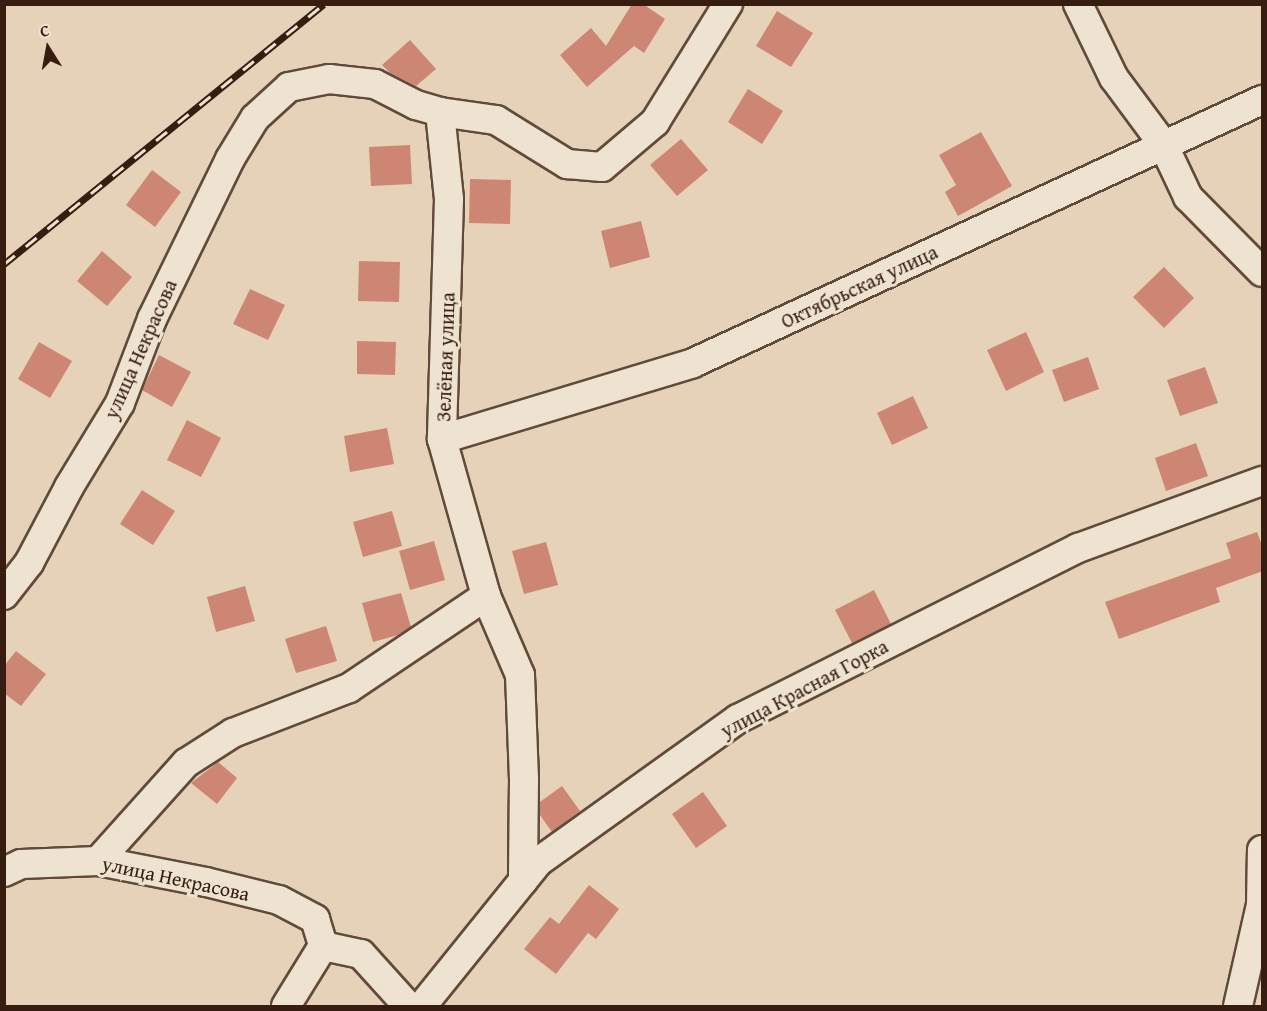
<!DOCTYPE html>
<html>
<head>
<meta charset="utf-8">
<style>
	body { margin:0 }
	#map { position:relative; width:1267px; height:1011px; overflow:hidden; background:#e5d2b8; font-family:"Gentium Book Plus",serif }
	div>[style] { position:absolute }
	.building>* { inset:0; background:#cd8674 }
	.roads { filter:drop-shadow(2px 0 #624a3a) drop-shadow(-2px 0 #624a3a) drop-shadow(0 2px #624a3a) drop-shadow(0 -2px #624a3a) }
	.minor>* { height:28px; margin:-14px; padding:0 14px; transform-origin:14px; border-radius:14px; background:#eee2d1 }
	.rail>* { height:7px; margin-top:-3.5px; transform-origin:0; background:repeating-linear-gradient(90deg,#eee2d1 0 14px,#361d10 0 28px); box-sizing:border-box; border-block:2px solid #361d10 }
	span { translate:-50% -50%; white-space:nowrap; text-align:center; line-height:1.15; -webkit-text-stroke:6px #eee2d1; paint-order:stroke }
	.street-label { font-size:20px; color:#361d10 }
	.frame { position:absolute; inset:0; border:6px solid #361d10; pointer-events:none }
	.north { position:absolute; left:18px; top:18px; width:60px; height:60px; -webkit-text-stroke:4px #eee2d1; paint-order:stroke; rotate:349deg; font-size:16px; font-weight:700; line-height:24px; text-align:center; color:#361d10 }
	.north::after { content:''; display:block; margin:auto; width:21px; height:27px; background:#361d10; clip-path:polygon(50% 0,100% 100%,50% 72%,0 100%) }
</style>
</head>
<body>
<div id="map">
	<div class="building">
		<div style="clip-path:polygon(632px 4px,643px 4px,665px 19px,644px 53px,634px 46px,587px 87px,560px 55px,591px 28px,606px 46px)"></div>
		<div style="clip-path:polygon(777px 11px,813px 33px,791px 67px,756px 46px)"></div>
		<div style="clip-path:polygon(410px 40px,436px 69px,416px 86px,390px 73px,382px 65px)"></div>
		<div style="clip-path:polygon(748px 89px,783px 111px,762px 144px,728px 122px)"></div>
		<div style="clip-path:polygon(981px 132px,1012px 186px,958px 216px,945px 192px,956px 185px,939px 155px)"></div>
		<div style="clip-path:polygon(681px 139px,708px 170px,677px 196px,650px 165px)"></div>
		<div style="clip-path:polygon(410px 145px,412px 184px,371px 186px,369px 147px)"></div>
		<div style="clip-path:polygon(152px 170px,181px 192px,155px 227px,126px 205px)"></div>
		<div style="clip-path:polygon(470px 179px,511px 180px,510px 224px,469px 223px)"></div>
		<div style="clip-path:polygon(641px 221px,650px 257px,610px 268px,601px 231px)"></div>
		<div style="clip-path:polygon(102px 251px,132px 277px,107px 306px,77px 281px)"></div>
		<div style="clip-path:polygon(359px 261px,400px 262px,399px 302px,358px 301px)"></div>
		<div style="clip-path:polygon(1164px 267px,1194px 298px,1164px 328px,1133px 297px)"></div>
		<div style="clip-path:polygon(250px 289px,285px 305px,268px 340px,233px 324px)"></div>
		<div style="clip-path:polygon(1026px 332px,1044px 372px,1006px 391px,987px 350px)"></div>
		<div style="clip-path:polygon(357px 341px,396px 342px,395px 375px,357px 374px)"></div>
		<div style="clip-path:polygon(39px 342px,72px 361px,50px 398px,18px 379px)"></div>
		<div style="clip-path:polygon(159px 355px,191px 372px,172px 407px,142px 390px)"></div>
		<div style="clip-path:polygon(1088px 357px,1099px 389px,1064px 402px,1052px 370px)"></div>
		<div style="clip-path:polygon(1205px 367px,1218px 403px,1180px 416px,1167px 380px)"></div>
		<div style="clip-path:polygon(913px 396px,928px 428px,892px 445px,877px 413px)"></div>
		<div style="clip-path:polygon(187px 420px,221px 438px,201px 477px,167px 460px)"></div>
		<div style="clip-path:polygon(387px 428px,394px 464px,350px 472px,344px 436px)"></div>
		<div style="clip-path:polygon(1196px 443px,1208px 476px,1166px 491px,1155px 458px)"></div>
		<div style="clip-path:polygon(142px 490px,175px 511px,153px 545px,120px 524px)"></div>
		<div style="clip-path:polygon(392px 511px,402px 546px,363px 557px,353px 522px)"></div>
		<div style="clip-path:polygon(1257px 532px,1263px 548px,1263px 571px,1216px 588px,1220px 602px,1119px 639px,1105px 602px,1231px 558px,1226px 543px)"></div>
		<div style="clip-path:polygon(434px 541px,445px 580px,410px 590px,399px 551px)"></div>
		<div style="clip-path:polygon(546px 542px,558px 585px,524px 594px,512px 551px)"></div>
		<div style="clip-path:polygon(245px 586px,255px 621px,216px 632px,207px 597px)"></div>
		<div style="clip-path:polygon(874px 590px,891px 624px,852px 643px,835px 610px)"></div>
		<div style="clip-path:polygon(401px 593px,411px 627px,398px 635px,373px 642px,362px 603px)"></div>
		<div style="clip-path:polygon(326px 626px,337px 661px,296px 673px,285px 639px)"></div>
		<div style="clip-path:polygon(16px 651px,46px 674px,21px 706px,4px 693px,4px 666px)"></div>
		<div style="clip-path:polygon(218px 762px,237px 778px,217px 804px,191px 783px)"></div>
		<div style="clip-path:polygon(562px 786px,580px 811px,552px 832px,540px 815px,540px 802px)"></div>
		<div style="clip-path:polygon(703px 792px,727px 826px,696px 848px,672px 814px)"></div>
		<div style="clip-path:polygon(589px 885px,619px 909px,596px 939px,588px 933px,556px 974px,524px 949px,550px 917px,559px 924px)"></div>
	</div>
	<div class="roads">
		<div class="minor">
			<div style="left:1078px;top:4px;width:82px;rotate:64.1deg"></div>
			<div style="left:1114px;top:78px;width:82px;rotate:53.4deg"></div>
			<div style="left:1163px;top:144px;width:59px;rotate:64.7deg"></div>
			<div style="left:1188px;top:197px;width:105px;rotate:45.4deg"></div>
			<div style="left:440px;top:112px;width:87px;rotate:84.1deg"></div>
			<div style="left:449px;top:199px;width:240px;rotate:91.7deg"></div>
			<div style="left:442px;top:439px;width:163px;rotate:74.3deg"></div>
			<div style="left:486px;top:596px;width:86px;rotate:66.7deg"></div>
			<div style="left:520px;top:675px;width:104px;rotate:87.8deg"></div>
			<div style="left:524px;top:779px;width:102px;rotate:90.6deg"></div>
			<div style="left:442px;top:439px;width:262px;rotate:-16.8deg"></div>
			<div style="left:693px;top:363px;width:627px;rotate:-24.81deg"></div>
			<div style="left:4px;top:595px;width:41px;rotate:-52deg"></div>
			<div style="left:29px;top:563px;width:86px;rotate:-62.2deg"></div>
			<div style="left:69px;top:487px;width:98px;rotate:-58.7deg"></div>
			<div style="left:120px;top:403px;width:90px;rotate:-69.1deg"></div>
			<div style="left:152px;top:319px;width:178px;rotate:-64deg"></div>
			<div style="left:230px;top:159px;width:48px;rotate:-58.6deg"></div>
			<div style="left:255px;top:118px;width:46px;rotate:-42.4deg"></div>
			<div style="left:289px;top:87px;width:41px;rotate:-11.3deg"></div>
			<div style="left:329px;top:79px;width:46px;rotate:6.2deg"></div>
			<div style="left:375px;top:84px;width:46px;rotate:27.1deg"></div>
			<div style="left:416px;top:105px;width:25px;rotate:16deg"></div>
			<div style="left:440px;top:112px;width:57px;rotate:8.1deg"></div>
			<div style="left:496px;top:120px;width:84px;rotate:31.8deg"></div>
			<div style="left:567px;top:164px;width:35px;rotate:5deg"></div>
			<div style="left:602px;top:167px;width:70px;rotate:-40.3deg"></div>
			<div style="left:655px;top:122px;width:139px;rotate:-58.3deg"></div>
			<div style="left:98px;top:861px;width:132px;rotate:-48.1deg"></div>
			<div style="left:186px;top:763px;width:56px;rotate:-32.6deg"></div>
			<div style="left:233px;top:733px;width:124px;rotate:-21.2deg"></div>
			<div style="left:349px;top:688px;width:165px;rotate:-33.9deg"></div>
			<div style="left:4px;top:872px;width:19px;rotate:-25deg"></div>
			<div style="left:21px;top:864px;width:77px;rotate:-2.2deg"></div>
			<div style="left:98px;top:861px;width:110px;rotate:11deg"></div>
			<div style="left:206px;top:882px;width:75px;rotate:13.9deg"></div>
			<div style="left:279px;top:900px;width:41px;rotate:27.8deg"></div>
			<div style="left:315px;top:919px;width:28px;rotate:73deg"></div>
			<div style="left:286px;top:1006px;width:70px;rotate:-58.3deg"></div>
			<div style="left:323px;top:946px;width:39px;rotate:12deg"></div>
			<div style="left:361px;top:954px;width:70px;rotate:47.9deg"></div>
			<div style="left:422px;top:1006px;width:185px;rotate:-51.1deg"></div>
			<div style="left:538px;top:862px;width:246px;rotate:-35.6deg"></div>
			<div style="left:738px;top:719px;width:381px;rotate:-26.7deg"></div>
			<div style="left:1078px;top:548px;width:196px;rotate:-20deg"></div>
			<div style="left:1238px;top:1006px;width:104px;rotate:-77.2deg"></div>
			<div style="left:1261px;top:905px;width:55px;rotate:-89deg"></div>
		</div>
	</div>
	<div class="rail">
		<div style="left:4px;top:264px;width:412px;rotate:-39.1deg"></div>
	</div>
	<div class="street-label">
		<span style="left:859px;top:286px;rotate:-25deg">Октябрьская улица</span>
		<span style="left:140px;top:349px;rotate:-66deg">улица Некрасова</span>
		<span style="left:445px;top:357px;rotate:-88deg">Зелёная улица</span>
		<span style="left:804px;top:688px;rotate:-28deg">улица Красная Горка</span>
		<span style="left:176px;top:878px;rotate:12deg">улица Некрасова</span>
	</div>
	<div class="frame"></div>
	<div class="north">С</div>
</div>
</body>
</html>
